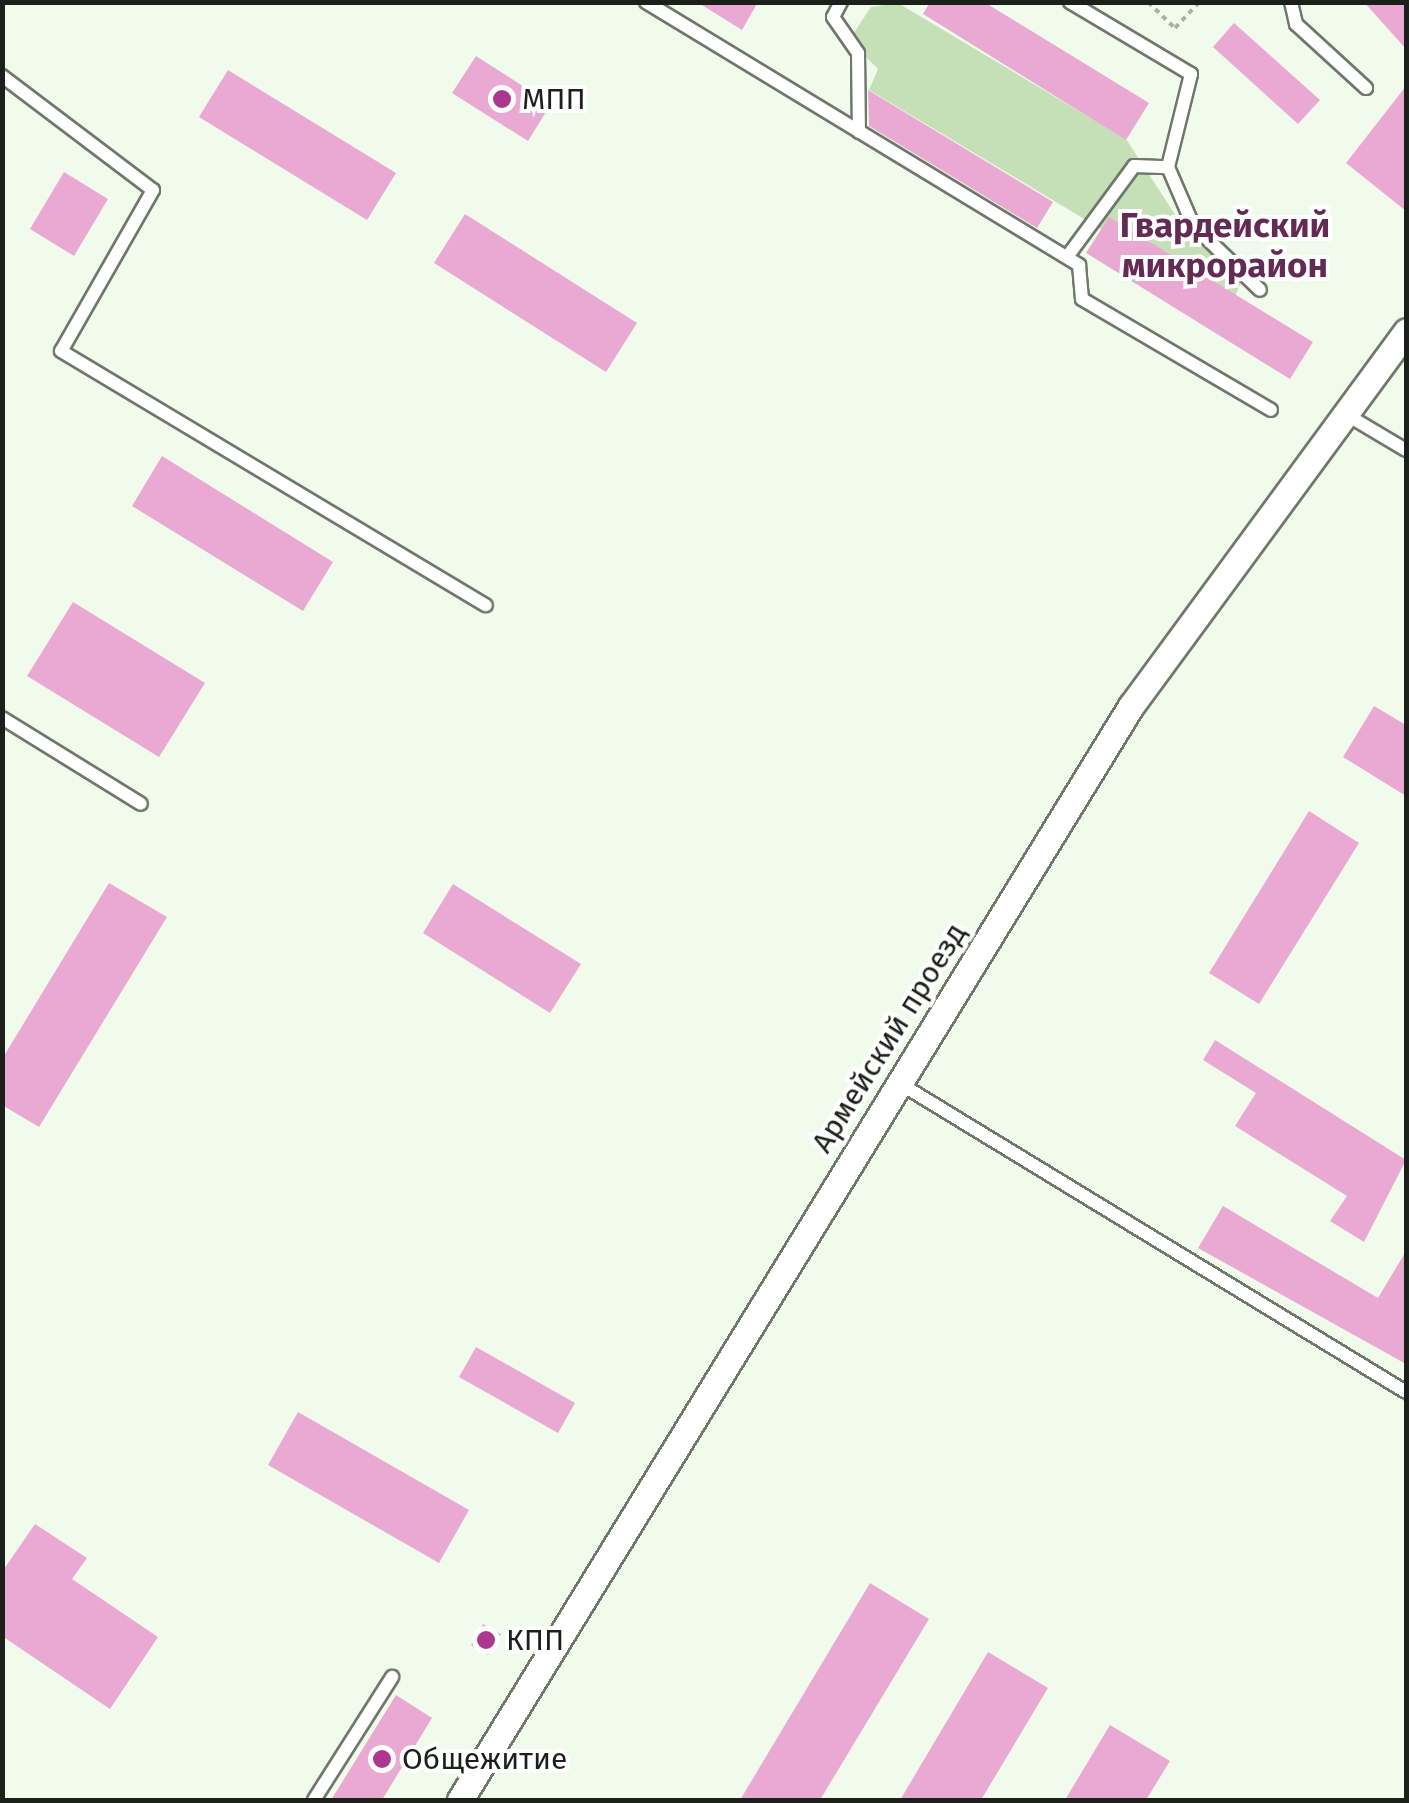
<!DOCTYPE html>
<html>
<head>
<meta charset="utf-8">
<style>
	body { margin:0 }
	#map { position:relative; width:1409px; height:1803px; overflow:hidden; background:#f1fbeb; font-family:"Fira Sans",sans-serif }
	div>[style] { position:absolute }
	.green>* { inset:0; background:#c5e0b6 }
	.building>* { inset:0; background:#eaa9d3 }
	.path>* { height:4px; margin-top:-2px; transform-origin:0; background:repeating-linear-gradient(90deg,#a9b1a5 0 5px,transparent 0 10px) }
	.roads { filter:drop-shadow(2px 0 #6f786a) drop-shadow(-2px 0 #6f786a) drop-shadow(0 2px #6f786a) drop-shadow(0 -2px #6f786a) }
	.service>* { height:12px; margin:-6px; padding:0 6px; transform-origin:6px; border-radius:6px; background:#fff }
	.minor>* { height:25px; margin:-12.5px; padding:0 12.5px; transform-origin:12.5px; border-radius:12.5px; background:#fff }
	.dots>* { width:28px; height:28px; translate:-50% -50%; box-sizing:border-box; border:5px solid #fff; border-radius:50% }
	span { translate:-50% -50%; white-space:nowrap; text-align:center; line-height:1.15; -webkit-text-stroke:8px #fff; paint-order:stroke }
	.poi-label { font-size:30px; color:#1c201a }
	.left { translate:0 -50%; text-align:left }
	.street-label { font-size:30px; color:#1c201a }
	.quarter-label { font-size:35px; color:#652a53; font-weight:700 }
	.frame { position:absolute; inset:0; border:5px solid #1c201a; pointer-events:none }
</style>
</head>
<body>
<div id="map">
	<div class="green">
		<div style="clip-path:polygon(898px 3px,1126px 139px,1185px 230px,1241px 282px,1231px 307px,869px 90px,878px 69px,849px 40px,871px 7px)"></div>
	</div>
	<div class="building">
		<div style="clip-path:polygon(697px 2px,758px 2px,742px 30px)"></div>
		<div style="clip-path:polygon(930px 2px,984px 2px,1149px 103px,1126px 140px,923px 14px)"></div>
		<div style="clip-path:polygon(1364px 2px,1406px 2px,1406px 49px)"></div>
		<div style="clip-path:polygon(1234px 23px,1320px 100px,1298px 124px,1213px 47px)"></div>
		<div style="clip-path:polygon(476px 56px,551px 104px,528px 141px,452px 93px)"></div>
		<div style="clip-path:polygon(228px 70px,396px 173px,367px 220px,199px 117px)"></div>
		<div style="clip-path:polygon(1406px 86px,1406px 211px,1346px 163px)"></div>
		<div style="clip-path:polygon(868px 90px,1053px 202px,1037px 228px,869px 126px)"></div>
		<div style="clip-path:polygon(64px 172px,108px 199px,74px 256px,30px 229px)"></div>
		<div style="clip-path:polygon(465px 214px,637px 323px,606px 372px,434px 263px)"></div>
		<div style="clip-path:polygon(1109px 217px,1313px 342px,1290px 379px,1086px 253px)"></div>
		<div style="clip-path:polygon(162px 456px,333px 562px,303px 611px,132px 506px)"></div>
		<div style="clip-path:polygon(73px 602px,205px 683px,159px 757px,27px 676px)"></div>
		<div style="clip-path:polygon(1374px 706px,1406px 725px,1406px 796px,1343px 757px)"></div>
		<div style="clip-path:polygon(1309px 811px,1359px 843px,1259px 1004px,1209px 973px)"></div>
		<div style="clip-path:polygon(109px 883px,167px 917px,39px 1127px,2px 1105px,2px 1059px)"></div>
		<div style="clip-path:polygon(453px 884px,581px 964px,550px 1013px,423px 933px)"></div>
		<div style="clip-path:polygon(1215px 1040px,1406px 1160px,1364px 1242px,1330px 1221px,1347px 1196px,1235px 1126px,1256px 1093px,1203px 1060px)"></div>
		<div style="clip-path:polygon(1223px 1206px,1378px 1298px,1406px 1251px,1406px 1364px,1198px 1248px)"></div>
		<div style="clip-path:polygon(476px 1347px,575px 1403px,558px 1433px,459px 1377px)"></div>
		<div style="clip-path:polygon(298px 1412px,469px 1510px,439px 1563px,268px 1465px)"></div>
		<div style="clip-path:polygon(35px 1524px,87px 1558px,72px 1579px,158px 1637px,110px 1709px,2px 1636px,2px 1572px)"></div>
		<div style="clip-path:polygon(870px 1583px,929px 1619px,820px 1800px,740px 1800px)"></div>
		<div style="clip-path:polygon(483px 1624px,501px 1634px,488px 1655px,471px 1645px)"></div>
		<div style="clip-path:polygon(988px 1652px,1048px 1688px,981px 1800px,900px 1800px)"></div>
		<div style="clip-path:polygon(396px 1695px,432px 1718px,382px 1800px,331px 1800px)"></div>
		<div style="clip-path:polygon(1110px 1725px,1170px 1761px,1146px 1800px,1065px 1800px)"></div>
	</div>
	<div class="path">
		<div style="left:1148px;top:2px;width:37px;rotate:44deg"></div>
		<div style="left:1175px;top:28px;width:35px;rotate:-47deg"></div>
	</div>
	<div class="roads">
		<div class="service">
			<div style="left:646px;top:2px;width:507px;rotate:31.27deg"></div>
			<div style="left:1079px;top:265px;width:34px;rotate:85deg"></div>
			<div style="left:1082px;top:299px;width:219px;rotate:30.4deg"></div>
			<div style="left:841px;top:2px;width:17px;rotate:118deg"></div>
			<div style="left:833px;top:17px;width:44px;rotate:55.2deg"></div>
			<div style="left:858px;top:53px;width:79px;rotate:89.3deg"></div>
			<div style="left:1070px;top:2px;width:141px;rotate:30.8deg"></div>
			<div style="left:1191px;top:74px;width:96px;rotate:103.9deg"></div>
			<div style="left:1168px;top:167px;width:63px;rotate:66.7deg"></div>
			<div style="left:1193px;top:225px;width:93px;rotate:44.1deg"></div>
			<div style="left:1291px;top:2px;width:23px;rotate:77deg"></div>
			<div style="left:1296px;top:24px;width:95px;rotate:42.4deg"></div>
			<div style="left:2px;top:76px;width:189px;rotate:37.1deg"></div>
			<div style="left:153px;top:190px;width:185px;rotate:119.7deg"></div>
			<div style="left:61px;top:351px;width:495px;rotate:30.9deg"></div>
			<div style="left:1067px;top:257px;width:113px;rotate:-53.6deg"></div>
			<div style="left:1134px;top:166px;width:34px;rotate:2deg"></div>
			<div style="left:1342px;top:412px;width:74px;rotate:30.7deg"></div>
			<div style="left:2px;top:718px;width:163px;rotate:31.7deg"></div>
			<div style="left:899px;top:1083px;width:594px;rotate:31.36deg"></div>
			<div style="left:314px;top:1800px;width:146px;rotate:-57.6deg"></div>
		</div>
		<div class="minor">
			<div style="left:460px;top:1800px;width:1283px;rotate:-58.48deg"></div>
			<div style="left:1131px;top:706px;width:465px;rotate:-53.7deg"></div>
		</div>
	</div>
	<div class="dots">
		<div style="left:502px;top:99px;background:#ad368e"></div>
		<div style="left:486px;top:1640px;background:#ad368e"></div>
		<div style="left:382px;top:1759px;background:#ad368e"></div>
	</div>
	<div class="poi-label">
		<span class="left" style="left:522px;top:99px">МПП</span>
		<span class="left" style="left:506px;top:1640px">КПП</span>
		<span class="left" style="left:402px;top:1759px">Общежитие</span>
	</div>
	<div class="street-label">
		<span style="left:889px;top:1038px;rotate:-58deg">Армейский проезд</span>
	</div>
	<div class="quarter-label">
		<span style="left:1225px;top:245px">Гвардейский<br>микрорайон</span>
	</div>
	<div class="frame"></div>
</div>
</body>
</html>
